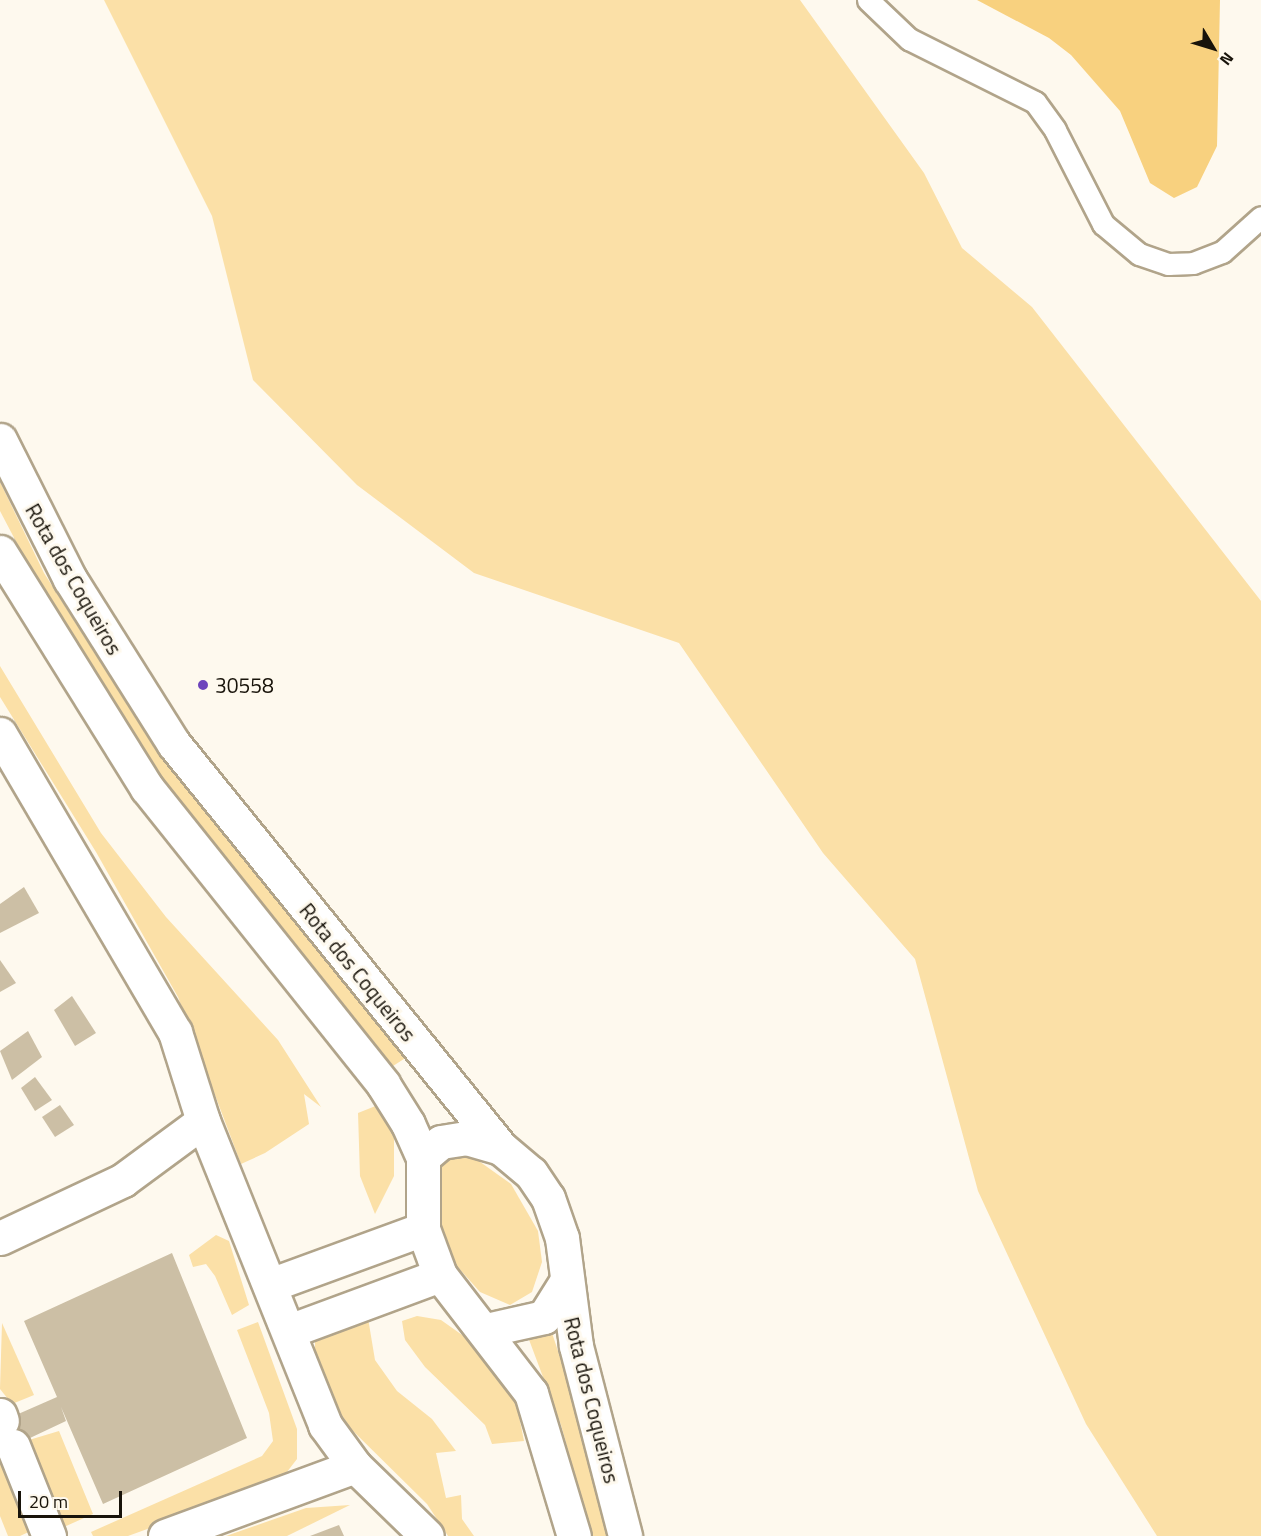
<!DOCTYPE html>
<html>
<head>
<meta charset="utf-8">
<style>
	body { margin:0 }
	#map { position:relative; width:1261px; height:1536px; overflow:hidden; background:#fef9ee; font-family:"Titillium Web",sans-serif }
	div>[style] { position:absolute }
	.green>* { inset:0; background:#fbe0a7 }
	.water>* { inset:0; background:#f8d17f }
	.building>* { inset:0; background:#ccbfa5 }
	.roads { filter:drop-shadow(2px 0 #b1a48a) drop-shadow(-2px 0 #b1a48a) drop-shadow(0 2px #b1a48a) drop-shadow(0 -2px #b1a48a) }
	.service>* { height:21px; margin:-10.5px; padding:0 10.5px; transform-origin:10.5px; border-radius:10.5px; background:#fff }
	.minor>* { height:33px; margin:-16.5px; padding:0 16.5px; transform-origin:16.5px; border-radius:16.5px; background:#fff }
	.primary>* { height:33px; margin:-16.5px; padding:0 16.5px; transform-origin:16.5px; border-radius:16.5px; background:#fff }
	.dots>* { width:16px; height:16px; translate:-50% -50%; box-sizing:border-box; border:3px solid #fef9ee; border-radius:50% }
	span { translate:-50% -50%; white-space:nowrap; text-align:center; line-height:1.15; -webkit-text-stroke:6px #fef9ee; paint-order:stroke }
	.street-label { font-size:21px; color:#18130a }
	.poi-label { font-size:21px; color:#18130a }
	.left { translate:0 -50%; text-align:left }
	.north { position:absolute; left:1183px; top:18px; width:60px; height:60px; -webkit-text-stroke:4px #fef9ee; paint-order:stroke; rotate:128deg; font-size:16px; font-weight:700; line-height:24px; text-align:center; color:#18130a }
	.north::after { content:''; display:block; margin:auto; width:21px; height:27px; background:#18130a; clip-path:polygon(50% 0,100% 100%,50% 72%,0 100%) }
	.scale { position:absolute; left:18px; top:1491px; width:104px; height:27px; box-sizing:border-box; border:3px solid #18130a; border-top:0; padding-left:8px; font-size:18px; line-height:21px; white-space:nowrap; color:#18130a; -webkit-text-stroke:4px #fef9ee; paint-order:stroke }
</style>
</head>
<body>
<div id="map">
	<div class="green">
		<div style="clip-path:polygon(104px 0,800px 0,924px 173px,962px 248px,1032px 307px,1261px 601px,1261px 1536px,1157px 1536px,1086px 1424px,978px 1191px,915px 959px,823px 853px,679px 643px,474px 573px,357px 485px,253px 380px,212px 216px)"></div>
		<div style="clip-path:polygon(0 482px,44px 573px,156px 750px,407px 1057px,393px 1066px,131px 739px,54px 614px,0 511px)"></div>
		<div style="clip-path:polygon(0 666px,101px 833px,166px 917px,278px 1040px,321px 1107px,304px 1094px,309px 1124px,265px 1153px,241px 1164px,178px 997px,96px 852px,0 697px)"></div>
		<div style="clip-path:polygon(378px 1105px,394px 1138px,394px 1176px,375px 1214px,360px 1176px,358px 1113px)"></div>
		<div style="clip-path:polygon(454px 1155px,476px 1159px,511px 1184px,538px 1231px,542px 1262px,532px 1292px,510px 1305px,480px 1292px,456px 1265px,440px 1233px,439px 1165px)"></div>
		<div style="clip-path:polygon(216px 1235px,229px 1241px,249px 1305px,232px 1315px,215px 1276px,206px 1264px,193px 1267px,189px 1255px)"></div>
		<div style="clip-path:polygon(417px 1316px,441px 1320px,496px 1359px,516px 1401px,524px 1441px,492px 1444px,485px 1425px,425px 1367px,405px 1340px,402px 1321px)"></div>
		<div style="clip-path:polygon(368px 1318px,375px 1360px,397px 1391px,432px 1419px,456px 1451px,436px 1453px,446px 1498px,461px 1495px,462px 1519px,474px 1536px,448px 1536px,427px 1504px,352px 1430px,334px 1404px,315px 1356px,315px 1342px,324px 1331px)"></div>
		<div style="clip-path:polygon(258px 1322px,297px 1429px,297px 1459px,280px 1481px,128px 1536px,93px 1536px,91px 1532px,262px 1456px,273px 1441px,269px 1413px,237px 1330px)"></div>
		<div style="clip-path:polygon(2px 1323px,34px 1395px,12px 1404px,0 1389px)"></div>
		<div style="clip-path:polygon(550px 1327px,584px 1429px,612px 1536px,592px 1536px,561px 1425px,528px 1337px)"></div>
		<div style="clip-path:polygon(59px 1431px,93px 1514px,55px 1531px,57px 1510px,19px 1443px)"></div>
		<div style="clip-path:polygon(0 1453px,35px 1529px,20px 1536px,8px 1536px,0 1516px)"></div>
		<div style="clip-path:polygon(350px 1505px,287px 1536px,226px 1536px,306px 1508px)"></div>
	</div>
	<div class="water">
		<div style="clip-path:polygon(977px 0,1220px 0,1217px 146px,1197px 187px,1174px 198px,1150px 183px,1120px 111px,1071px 55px,1049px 38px)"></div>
	</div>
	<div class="building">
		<div style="clip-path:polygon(24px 887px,39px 913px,0 933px,0 904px)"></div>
		<div style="clip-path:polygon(0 960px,16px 983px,0 992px)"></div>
		<div style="clip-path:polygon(72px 996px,96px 1033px,75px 1046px,54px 1010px)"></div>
		<div style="clip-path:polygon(28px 1031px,42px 1057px,12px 1080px,0 1051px)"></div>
		<div style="clip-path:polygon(35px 1077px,52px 1100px,35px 1111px,21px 1088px)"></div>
		<div style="clip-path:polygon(60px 1105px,74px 1125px,55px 1137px,42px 1117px)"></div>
		<div style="clip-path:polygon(172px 1253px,247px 1438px,103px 1504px,61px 1407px,66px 1421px,13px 1446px,0 1422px,57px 1397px,24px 1321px)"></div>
		<div style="clip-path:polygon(339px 1525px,344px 1536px,310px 1536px)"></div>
	</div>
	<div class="roads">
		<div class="service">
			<div style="left:868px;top:0;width:57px;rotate:43.6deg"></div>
			<div style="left:909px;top:39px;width:141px;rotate:26.6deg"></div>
			<div style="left:1035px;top:102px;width:34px;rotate:54deg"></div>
			<div style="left:1055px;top:130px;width:106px;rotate:62.9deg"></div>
			<div style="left:1103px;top:224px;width:47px;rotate:39.8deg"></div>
			<div style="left:1139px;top:254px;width:31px;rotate:19deg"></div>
			<div style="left:1168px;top:264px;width:25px;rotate:-2deg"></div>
			<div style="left:1193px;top:263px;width:31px;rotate:-21deg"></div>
			<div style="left:1222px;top:252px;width:52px;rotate:-41.9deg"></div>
		</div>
		<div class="minor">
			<div style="left:0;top:734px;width:346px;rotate:59.6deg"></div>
			<div style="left:175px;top:1032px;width:93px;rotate:72.5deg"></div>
			<div style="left:203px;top:1121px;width:328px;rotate:68.1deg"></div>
			<div style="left:325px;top:1425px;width:51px;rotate:53.8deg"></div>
			<div style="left:355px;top:1466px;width:100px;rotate:44.2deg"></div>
			<div style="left:0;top:1238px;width:136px;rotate:-25.2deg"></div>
			<div style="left:123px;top:1180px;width:99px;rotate:-36.4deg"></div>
			<div style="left:270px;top:1285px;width:163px;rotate:-20.1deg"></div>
			<div style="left:289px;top:1331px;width:161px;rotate:-20.3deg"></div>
			<div style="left:0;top:1415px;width:6px;rotate:72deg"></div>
			<div style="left:13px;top:1446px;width:97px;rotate:68.2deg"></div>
			<div style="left:165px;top:1536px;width:202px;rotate:-20.2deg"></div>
		</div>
		<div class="primary">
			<div style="left:0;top:440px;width:156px;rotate:63.3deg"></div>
			<div style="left:70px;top:579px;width:195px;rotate:57.8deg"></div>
			<div style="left:174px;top:744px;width:520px;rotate:51.01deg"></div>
			<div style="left:501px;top:1148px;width:39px;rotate:40deg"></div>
			<div style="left:531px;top:1173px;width:30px;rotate:56deg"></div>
			<div style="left:548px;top:1198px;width:42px;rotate:70.7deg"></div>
			<div style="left:562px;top:1238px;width:109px;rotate:82.6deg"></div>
			<div style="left:576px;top:1346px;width:196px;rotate:75.5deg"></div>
			<div style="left:0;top:552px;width:278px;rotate:58.1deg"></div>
			<div style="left:147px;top:788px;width:379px;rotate:51.4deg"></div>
			<div style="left:383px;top:1084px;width:47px;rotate:58deg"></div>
			<div style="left:408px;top:1124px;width:36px;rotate:66deg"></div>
			<div style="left:423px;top:1157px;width:72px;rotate:90deg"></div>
			<div style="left:423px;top:1229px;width:49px;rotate:69.7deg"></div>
			<div style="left:440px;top:1275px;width:149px;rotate:52.4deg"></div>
			<div style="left:531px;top:1393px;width:149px;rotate:73.3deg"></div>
			<div style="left:423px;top:1157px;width:23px;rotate:-40deg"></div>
			<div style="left:441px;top:1142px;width:25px;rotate:-9deg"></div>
			<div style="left:466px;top:1138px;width:36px;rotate:16deg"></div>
			<div style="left:486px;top:1330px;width:59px;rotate:-12.6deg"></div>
			<div style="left:544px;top:1317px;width:39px;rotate:-58deg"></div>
		</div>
	</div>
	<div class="dots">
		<div style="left:203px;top:685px;background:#6d44bc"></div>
	</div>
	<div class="street-label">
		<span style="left:74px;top:579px;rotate:60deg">Rota dos Coqueiros</span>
		<span style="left:358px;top:972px;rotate:51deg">Rota dos Coqueiros</span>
		<span style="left:592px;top:1400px;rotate:76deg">Rota dos Coqueiros</span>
	</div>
	<div class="poi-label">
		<span class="left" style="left:215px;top:685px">30558</span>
	</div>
	<div class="north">N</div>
	<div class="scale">20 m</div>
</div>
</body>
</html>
